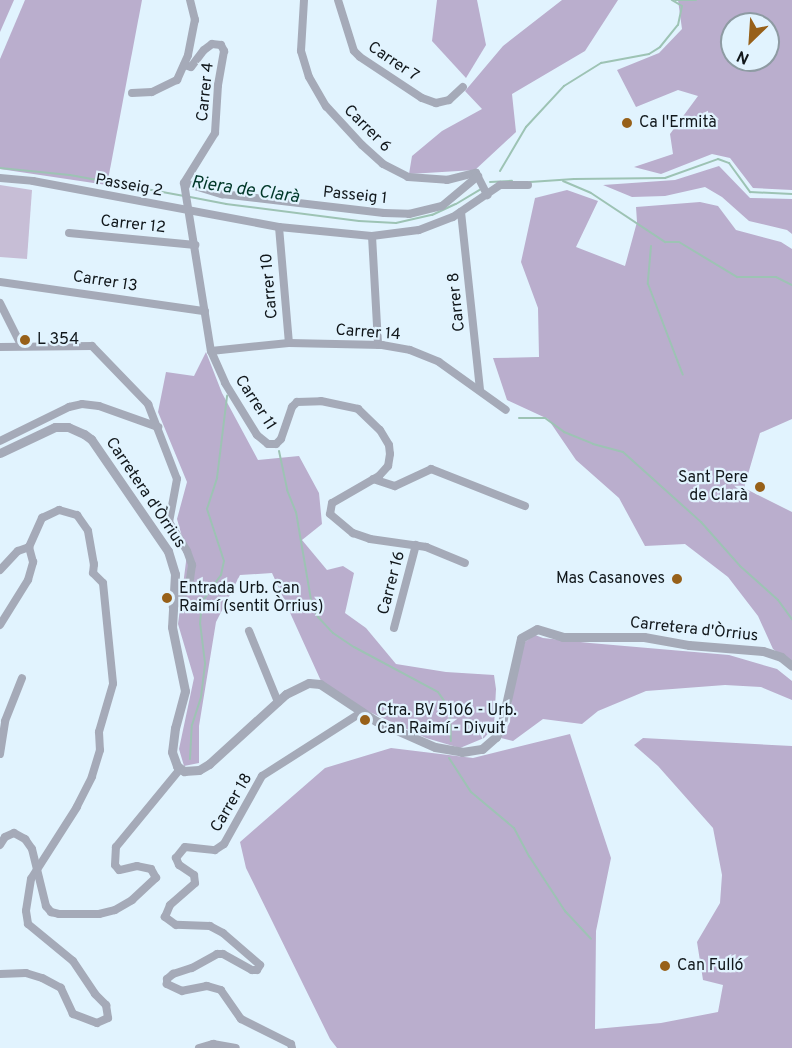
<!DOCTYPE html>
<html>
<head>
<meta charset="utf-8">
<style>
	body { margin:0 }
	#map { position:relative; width:792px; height:1048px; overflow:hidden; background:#e1f3fe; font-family:Overpass,sans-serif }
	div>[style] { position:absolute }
	.green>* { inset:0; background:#c7bed6 }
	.forest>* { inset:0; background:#baaecd }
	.stream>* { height:2px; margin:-1px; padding:0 1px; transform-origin:1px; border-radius:1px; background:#9dc3b4 }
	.minor>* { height:8px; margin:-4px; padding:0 4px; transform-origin:4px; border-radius:4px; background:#a5aab8 }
	.tertiary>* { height:9px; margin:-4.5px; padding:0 4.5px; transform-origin:4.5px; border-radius:4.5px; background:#a5aab8 }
	.dots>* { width:16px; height:16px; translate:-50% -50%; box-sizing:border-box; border:3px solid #e1f3fe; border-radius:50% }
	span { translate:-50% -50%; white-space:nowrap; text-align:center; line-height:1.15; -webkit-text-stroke:4.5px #e1f3fe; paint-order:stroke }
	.street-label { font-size:16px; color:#11171b }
	.poi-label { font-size:16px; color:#11171b }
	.left { translate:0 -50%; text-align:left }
	.right { translate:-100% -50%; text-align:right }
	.water-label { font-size:18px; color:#013829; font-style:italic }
	.north { position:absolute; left:720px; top:12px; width:60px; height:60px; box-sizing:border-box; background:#e1f3fe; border:2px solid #8e9ba3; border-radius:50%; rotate:205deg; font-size:16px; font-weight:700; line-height:24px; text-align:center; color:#11171b }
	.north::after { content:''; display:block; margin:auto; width:21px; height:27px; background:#976019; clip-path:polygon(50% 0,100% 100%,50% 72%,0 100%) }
</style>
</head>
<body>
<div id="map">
	<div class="green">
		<div style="clip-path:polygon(0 185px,32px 190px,27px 259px,0 257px)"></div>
	</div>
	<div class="forest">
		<div style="clip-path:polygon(0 0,14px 0,0 32px)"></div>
		<div style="clip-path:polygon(25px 0,142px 0,107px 185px,0 169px,0 59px)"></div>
		<div style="clip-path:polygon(437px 0,477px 0,486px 45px,466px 78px,432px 41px)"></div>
		<div style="clip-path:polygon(562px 0,618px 0,585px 51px,512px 94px,516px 132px,475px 170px,409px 174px,412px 156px,442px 131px,482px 109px,465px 91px,503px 46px)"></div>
		<div style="clip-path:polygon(evenodd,678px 0,792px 0,792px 190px,753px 188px,730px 158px,712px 154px,661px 174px,634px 167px,673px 154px,670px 134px,698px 96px,678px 90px,636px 107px,617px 70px,659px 53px,682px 29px,678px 0,732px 24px,768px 24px,768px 60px,732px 60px,732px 24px)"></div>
		<div style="clip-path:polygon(719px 166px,750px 198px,792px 199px,792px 234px,787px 230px,749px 221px,722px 197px,705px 187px,665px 196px,632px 197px,603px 185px,675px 180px)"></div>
		<div style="clip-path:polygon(567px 190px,598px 201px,576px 247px,625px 266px,637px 222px,636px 207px,700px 202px,718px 206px,736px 230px,781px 242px,792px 249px,792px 419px,760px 433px,744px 488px,792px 512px,792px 663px,773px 649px,758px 616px,728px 577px,685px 544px,645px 546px,619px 498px,576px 460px,548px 419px,507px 400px,493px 358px,539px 357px,538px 308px,521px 262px,535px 198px)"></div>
		<div style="clip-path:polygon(206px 352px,222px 393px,258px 460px,299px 456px,319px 493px,322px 524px,302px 540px,327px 570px,343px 566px,354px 573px,345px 613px,366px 628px,396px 664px,446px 672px,494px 675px,496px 689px,494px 727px,484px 738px,460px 748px,426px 738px,361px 708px,321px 681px,272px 573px,240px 575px,216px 622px,199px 726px,199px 763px,184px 766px,179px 749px,194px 678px,178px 624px,187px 554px,177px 519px,187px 482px,158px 412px,166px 372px,194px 376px)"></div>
		<div style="clip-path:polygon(535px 635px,543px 638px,590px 643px,729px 655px,777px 669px,792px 681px,792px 700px,761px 687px,725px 685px,646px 691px,598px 711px,582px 724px,543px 719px,513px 741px,501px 738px,510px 722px,513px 682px,525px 642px)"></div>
		<div style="clip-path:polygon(570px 734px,611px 858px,596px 931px,595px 1029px,661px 1023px,718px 1012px,723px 985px,703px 980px,697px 942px,720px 903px,722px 875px,713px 828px,658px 766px,634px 745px,643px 738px,792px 746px,792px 1048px,337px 1048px,330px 1039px,246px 868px,240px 842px,325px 768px,391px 748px,473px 758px)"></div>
	</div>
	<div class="stream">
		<div style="left:675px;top:0;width:21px"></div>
		<div style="left:0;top:168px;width:70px;rotate:5.7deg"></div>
		<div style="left:70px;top:175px;width:116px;rotate:10.4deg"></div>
		<div style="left:500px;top:171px;width:51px;rotate:-59.4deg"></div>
		<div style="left:526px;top:127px;width:56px;rotate:-47.2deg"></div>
		<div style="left:564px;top:86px;width:44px;rotate:-31.9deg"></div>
		<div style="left:601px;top:63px;width:49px;rotate:-10.6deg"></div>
		<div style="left:649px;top:54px;width:13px;rotate:-32deg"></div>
		<div style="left:660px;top:47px;width:28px;rotate:-51deg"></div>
		<div style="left:678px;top:25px;width:19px;rotate:-78deg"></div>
		<div style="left:682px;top:6px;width:12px;rotate:-149deg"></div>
		<div style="left:563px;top:181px;width:30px;rotate:23deg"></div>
		<div style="left:591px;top:193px;width:89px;rotate:33.5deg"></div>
		<div style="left:665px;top:242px;width:14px"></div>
		<div style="left:679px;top:242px;width:68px;rotate:31.1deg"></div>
		<div style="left:737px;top:277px;width:39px"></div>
		<div style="left:776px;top:277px;width:18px;rotate:27deg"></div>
		<div style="left:490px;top:182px;width:22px;rotate:-3deg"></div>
		<div style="left:530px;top:182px;width:44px;rotate:-3.9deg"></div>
		<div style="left:574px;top:179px;width:91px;rotate:-0.6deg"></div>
		<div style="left:665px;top:178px;width:56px;rotate:-19.7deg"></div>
		<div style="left:718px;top:159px;width:12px;rotate:20deg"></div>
		<div style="left:729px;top:163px;width:36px;rotate:54deg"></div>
		<div style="left:750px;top:192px;width:42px;rotate:2.7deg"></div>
		<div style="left:190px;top:197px;width:37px;rotate:11deg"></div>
		<div style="left:226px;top:204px;width:134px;rotate:7.3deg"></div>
		<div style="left:359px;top:221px;width:37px;rotate:3deg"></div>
		<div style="left:396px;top:223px;width:37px;rotate:-13deg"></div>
		<div style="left:432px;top:215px;width:26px;rotate:-25deg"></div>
		<div style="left:456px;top:204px;width:29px;rotate:-31deg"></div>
		<div style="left:651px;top:246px;width:38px;rotate:95deg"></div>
		<div style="left:648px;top:284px;width:97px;rotate:69deg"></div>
		<div style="left:519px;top:418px;width:26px"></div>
		<div style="left:545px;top:418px;width:24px;rotate:36deg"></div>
		<div style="left:564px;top:432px;width:31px;rotate:22deg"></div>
		<div style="left:593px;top:444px;width:31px;rotate:15deg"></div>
		<div style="left:623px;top:452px;width:105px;rotate:41.9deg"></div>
		<div style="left:701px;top:522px;width:59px;rotate:48.4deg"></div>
		<div style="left:740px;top:566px;width:51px;rotate:41.8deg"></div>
		<div style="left:778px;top:600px;width:24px;rotate:54deg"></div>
		<div style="left:279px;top:451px;width:40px;rotate:78deg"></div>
		<div style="left:287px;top:490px;width:24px;rotate:68deg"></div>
		<div style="left:296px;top:512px;width:95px;rotate:80.3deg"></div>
		<div style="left:312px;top:606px;width:13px;rotate:61deg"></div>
		<div style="left:318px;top:617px;width:22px;rotate:47deg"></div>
		<div style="left:333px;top:633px;width:25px;rotate:34deg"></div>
		<div style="left:354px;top:647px;width:95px;rotate:28.2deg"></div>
		<div style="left:438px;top:692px;width:12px;rotate:55deg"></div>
		<div style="left:445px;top:702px;width:16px;rotate:72deg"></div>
		<div style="left:450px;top:717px;width:24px;rotate:88deg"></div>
		<div style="left:449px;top:758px;width:40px;rotate:57.1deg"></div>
		<div style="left:471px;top:792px;width:56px;rotate:39.9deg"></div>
		<div style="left:514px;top:828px;width:32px;rotate:62deg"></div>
		<div style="left:529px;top:856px;width:66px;rotate:56.8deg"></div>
		<div style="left:565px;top:911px;width:38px;rotate:47deg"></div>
		<div style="left:190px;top:759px;width:34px;rotate:-87deg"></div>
		<div style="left:192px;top:725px;width:29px;rotate:-72deg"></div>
		<div style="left:201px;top:697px;width:34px;rotate:-83deg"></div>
		<div style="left:205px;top:663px;width:39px;rotate:-97deg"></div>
		<div style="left:200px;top:624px;width:22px;rotate:-85deg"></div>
		<div style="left:202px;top:602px;width:33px;rotate:-55deg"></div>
		<div style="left:221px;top:575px;width:14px;rotate:-78deg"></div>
		<div style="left:224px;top:561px;width:55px;rotate:-108.1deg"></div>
		<div style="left:207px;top:509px;width:33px;rotate:-72deg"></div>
		<div style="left:217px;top:478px;width:83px;rotate:-83deg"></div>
	</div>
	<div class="minor">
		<div style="left:304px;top:0;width:51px;rotate:93.4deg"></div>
		<div style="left:301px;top:51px;width:27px;rotate:73deg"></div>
		<div style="left:309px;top:77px;width:34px;rotate:60deg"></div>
		<div style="left:326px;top:106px;width:53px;rotate:47.3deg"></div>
		<div style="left:362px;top:145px;width:28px;rotate:42deg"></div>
		<div style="left:383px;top:164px;width:28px;rotate:27deg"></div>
		<div style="left:408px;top:177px;width:39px;rotate:4deg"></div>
		<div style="left:447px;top:180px;width:30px;rotate:-14deg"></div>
		<div style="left:476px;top:173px;width:25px;rotate:63deg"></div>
		<div style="left:338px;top:0;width:53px;rotate:72.6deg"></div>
		<div style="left:354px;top:51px;width:8px;rotate:45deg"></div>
		<div style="left:360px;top:57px;width:74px;rotate:33.5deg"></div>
		<div style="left:422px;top:98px;width:15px;rotate:20deg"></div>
		<div style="left:436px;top:103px;width:13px;rotate:-13deg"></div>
		<div style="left:449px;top:100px;width:19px;rotate:-43deg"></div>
		<div style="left:184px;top:65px;width:7px;rotate:16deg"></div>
		<div style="left:191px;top:67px;width:21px;rotate:-53deg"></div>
		<div style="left:204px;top:50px;width:10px;rotate:-37deg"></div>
		<div style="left:212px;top:44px;width:9px;rotate:6deg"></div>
		<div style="left:221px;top:45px;width:7px;rotate:63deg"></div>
		<div style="left:224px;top:51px;width:35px;rotate:100deg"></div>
		<div style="left:218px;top:85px;width:48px;rotate:93.6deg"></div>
		<div style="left:215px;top:133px;width:59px;rotate:121.8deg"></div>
		<div style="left:184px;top:183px;width:170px;rotate:80.9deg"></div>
		<div style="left:211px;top:351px;width:35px;rotate:66deg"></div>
		<div style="left:225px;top:383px;width:61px;rotate:58.4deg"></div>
		<div style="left:257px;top:435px;width:14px;rotate:39deg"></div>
		<div style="left:268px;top:444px;width:8px"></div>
		<div style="left:276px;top:444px;width:7px;rotate:-45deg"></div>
		<div style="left:281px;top:439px;width:34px;rotate:-71deg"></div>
		<div style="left:292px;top:407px;width:7px;rotate:-45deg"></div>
		<div style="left:297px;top:402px;width:24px;rotate:-2deg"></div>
		<div style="left:321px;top:401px;width:38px;rotate:12deg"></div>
		<div style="left:358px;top:409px;width:30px;rotate:44deg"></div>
		<div style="left:380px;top:430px;width:17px;rotate:59deg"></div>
		<div style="left:389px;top:445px;width:9px;rotate:84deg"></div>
		<div style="left:390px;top:454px;width:12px;rotate:99deg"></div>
		<div style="left:388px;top:466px;width:13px;rotate:132deg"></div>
		<div style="left:379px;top:476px;width:54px;rotate:150.1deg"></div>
		<div style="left:332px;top:503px;width:11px;rotate:100deg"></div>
		<div style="left:330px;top:514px;width:30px;rotate:40deg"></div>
		<div style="left:353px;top:533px;width:18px;rotate:19deg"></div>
		<div style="left:370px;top:539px;width:57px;rotate:8.1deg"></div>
		<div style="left:426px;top:547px;width:42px;rotate:22.3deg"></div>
		<div style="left:132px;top:93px;width:20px;rotate:-3deg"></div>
		<div style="left:152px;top:92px;width:28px;rotate:-26deg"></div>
		<div style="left:177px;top:80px;width:27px;rotate:-66deg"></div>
		<div style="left:188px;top:55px;width:36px;rotate:-79deg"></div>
		<div style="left:195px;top:20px;width:21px;rotate:-104deg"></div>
		<div style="left:0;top:178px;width:33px;rotate:5deg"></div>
		<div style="left:33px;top:181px;width:250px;rotate:10.6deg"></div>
		<div style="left:279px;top:227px;width:93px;rotate:5.5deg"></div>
		<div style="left:372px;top:236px;width:47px;rotate:-7.3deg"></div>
		<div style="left:419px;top:230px;width:36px;rotate:-21deg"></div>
		<div style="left:453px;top:217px;width:57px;rotate:-34.2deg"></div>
		<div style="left:500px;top:185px;width:28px"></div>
		<div style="left:185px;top:183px;width:39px;rotate:17deg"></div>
		<div style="left:222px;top:194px;width:163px;rotate:6.7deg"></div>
		<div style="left:384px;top:213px;width:25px;rotate:2deg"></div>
		<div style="left:409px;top:214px;width:34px;rotate:-14deg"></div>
		<div style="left:442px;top:206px;width:47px;rotate:-39.8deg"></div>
		<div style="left:461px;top:212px;width:179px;rotate:83.9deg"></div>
		<div style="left:279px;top:227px;width:116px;rotate:85.1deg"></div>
		<div style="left:69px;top:233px;width:127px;rotate:5.4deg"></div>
		<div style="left:372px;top:236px;width:109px;rotate:86.8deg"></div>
		<div style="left:0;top:282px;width:207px;rotate:8.1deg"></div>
		<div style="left:0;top:303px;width:47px;rotate:63.4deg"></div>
		<div style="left:0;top:347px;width:92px;rotate:-0.6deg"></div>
		<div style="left:92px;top:346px;width:81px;rotate:46deg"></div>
		<div style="left:148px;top:404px;width:80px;rotate:68.9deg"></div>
		<div style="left:177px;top:479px;width:44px;rotate:100.5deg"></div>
		<div style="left:169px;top:522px;width:34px;rotate:58deg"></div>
		<div style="left:187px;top:551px;width:15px;rotate:70deg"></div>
		<div style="left:192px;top:565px;width:14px;rotate:98deg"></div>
		<div style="left:190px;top:579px;width:23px;rotate:115deg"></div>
		<div style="left:180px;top:600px;width:10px;rotate:135deg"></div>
		<div style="left:211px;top:351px;width:78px;rotate:-5.9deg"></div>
		<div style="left:289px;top:343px;width:93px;rotate:1.2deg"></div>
		<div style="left:382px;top:345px;width:28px;rotate:10deg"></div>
		<div style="left:410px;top:350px;width:31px;rotate:22deg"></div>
		<div style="left:439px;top:362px;width:82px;rotate:35.6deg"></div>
		<div style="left:0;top:441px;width:77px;rotate:-26.2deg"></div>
		<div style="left:69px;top:407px;width:13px;rotate:-13deg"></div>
		<div style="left:82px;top:404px;width:17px;rotate:7deg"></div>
		<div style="left:99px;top:406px;width:63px;rotate:19.6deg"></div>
		<div style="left:373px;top:479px;width:23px;rotate:18deg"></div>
		<div style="left:395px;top:486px;width:40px;rotate:-25deg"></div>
		<div style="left:431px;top:469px;width:101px;rotate:21.5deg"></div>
		<div style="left:0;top:570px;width:26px;rotate:-47deg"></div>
		<div style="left:18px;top:551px;width:12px;rotate:-20deg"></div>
		<div style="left:29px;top:547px;width:32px;rotate:-66deg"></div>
		<div style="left:42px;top:518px;width:19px;rotate:-25deg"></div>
		<div style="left:59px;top:510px;width:19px;rotate:16deg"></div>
		<div style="left:77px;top:515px;width:19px;rotate:55deg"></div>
		<div style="left:88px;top:531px;width:34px;rotate:80deg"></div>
		<div style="left:94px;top:564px;width:9px;rotate:96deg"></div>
		<div style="left:93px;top:573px;width:14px;rotate:45deg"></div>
		<div style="left:103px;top:583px;width:101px;rotate:84.3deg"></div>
		<div style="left:113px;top:684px;width:50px;rotate:106.3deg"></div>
		<div style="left:99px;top:732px;width:18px;rotate:87deg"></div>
		<div style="left:100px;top:750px;width:28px;rotate:107deg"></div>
		<div style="left:92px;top:777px;width:34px;rotate:117deg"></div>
		<div style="left:77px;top:807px;width:85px;rotate:122.6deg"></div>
		<div style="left:31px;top:879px;width:32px;rotate:99deg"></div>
		<div style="left:26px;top:911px;width:13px;rotate:81deg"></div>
		<div style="left:28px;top:924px;width:58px;rotate:39.4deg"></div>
		<div style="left:73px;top:961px;width:40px;rotate:56deg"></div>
		<div style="left:95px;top:994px;width:16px;rotate:45deg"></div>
		<div style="left:106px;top:1005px;width:13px;rotate:81deg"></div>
		<div style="left:108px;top:1018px;width:12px;rotate:156deg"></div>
		<div style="left:97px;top:1023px;width:26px;rotate:-159deg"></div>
		<div style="left:73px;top:1014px;width:29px;rotate:-115deg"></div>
		<div style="left:61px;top:988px;width:21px;rotate:-152deg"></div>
		<div style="left:42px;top:978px;width:17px;rotate:-163deg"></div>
		<div style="left:26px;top:973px;width:26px;rotate:178deg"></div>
		<div style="left:0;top:625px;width:53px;rotate:-58.1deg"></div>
		<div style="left:28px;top:580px;width:19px;rotate:-74deg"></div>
		<div style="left:33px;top:562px;width:16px;rotate:-105deg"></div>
		<div style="left:394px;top:628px;width:86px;rotate:-75.2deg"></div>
		<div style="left:249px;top:631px;width:77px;rotate:67.8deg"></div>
		<div style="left:0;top:754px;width:33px;rotate:-81deg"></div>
		<div style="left:5px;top:721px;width:46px;rotate:-68.4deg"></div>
		<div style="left:0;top:845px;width:9px;rotate:-58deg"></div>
		<div style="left:5px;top:837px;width:10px;rotate:-24deg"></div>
		<div style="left:14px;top:833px;width:13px;rotate:29deg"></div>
		<div style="left:25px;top:839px;width:12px;rotate:55deg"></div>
		<div style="left:32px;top:849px;width:59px;rotate:76.2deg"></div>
		<div style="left:46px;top:906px;width:8px;rotate:50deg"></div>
		<div style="left:51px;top:912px;width:8px;rotate:14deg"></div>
		<div style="left:59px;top:914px;width:40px"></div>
		<div style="left:99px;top:914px;width:16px;rotate:-14deg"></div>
		<div style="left:115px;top:910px;width:20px;rotate:-30deg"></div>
		<div style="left:132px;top:900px;width:33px;rotate:-43deg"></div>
		<div style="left:156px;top:878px;width:10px;rotate:-119deg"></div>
		<div style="left:151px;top:869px;width:14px;rotate:-168deg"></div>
		<div style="left:137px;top:866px;width:18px;rotate:167deg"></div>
		<div style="left:119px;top:870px;width:6px;rotate:-129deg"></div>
		<div style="left:115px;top:865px;width:18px;rotate:-87deg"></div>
		<div style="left:116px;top:847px;width:101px;rotate:-50.6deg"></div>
		<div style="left:199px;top:1048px;width:15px;rotate:-16deg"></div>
		<div style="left:213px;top:1044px;width:23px;rotate:10deg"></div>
		<div style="left:292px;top:1048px;width:4px;rotate:-104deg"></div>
		<div style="left:291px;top:1044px;width:56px;rotate:-153.4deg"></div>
		<div style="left:241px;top:1019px;width:35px;rotate:-125deg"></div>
		<div style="left:221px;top:990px;width:15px;rotate:-164deg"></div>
		<div style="left:207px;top:986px;width:25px;rotate:169deg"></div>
		<div style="left:182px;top:991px;width:17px;rotate:-155deg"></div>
		<div style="left:167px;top:984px;width:5px;rotate:-90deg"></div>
		<div style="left:167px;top:979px;width:8px;rotate:-40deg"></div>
		<div style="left:173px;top:974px;width:20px;rotate:-18deg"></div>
		<div style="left:192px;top:968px;width:29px;rotate:-29deg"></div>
		<div style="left:217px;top:954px;width:6px"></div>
		<div style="left:223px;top:954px;width:33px;rotate:29deg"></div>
		<div style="left:252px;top:970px;width:5px"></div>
		<div style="left:257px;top:970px;width:6px;rotate:-59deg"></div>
		<div style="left:260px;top:965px;width:49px;rotate:-139.1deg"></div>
		<div style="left:223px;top:933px;width:15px;rotate:-152deg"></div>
		<div style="left:210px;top:926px;width:34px;rotate:-178deg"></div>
		<div style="left:176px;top:925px;width:14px;rotate:-144deg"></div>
		<div style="left:165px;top:917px;width:13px;rotate:-67deg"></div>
		<div style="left:170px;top:905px;width:33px;rotate:-41deg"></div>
		<div style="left:195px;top:883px;width:8px;rotate:-97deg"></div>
		<div style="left:194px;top:875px;width:18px;rotate:-146deg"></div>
		<div style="left:179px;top:865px;width:8px;rotate:-113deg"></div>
		<div style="left:176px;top:858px;width:14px;rotate:-51deg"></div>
		<div style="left:185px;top:847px;width:30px;rotate:6deg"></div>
		<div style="left:215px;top:850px;width:11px;rotate:-34deg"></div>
		<div style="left:224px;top:844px;width:78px;rotate:-60.8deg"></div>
		<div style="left:262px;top:776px;width:119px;rotate:-32.6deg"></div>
	</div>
	<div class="tertiary">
		<div style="left:0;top:453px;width:61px;rotate:-25.3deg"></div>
		<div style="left:55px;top:427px;width:13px"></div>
		<div style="left:68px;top:427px;width:17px;rotate:24deg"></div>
		<div style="left:84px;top:434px;width:9px;rotate:36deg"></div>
		<div style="left:91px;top:439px;width:136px;rotate:55.5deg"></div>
		<div style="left:168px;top:551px;width:24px;rotate:73deg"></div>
		<div style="left:175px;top:574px;width:53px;rotate:93.2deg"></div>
		<div style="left:172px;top:627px;width:65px;rotate:78.5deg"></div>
		<div style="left:185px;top:691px;width:38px;rotate:105deg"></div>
		<div style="left:175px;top:728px;width:24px;rotate:97deg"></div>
		<div style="left:172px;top:752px;width:15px;rotate:70deg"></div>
		<div style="left:177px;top:766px;width:9px;rotate:36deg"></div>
		<div style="left:184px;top:771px;width:15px;rotate:-4deg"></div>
		<div style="left:199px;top:770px;width:12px;rotate:-31deg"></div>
		<div style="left:209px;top:764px;width:104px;rotate:-42.3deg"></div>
		<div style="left:286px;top:694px;width:25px;rotate:-26deg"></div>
		<div style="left:309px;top:683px;width:11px;rotate:5deg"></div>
		<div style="left:320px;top:684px;width:67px;rotate:33.5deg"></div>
		<div style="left:376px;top:721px;width:64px;rotate:23.8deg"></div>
		<div style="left:435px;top:747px;width:27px;rotate:10deg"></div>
		<div style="left:462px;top:752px;width:20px;rotate:-9deg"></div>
		<div style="left:482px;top:749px;width:18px;rotate:-41deg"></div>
		<div style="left:496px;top:737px;width:11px;rotate:-63deg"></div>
		<div style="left:501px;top:727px;width:91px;rotate:-77.3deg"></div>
		<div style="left:521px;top:638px;width:18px;rotate:-29deg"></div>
		<div style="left:537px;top:629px;width:27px;rotate:17deg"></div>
		<div style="left:563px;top:637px;width:81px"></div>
		<div style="left:644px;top:637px;width:46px;rotate:10.1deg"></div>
		<div style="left:689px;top:645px;width:74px;rotate:4.6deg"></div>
		<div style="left:763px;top:651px;width:19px;rotate:18deg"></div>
		<div style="left:781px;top:657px;width:14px;rotate:39deg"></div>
	</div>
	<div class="dots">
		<div style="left:627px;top:123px;background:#976019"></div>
		<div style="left:25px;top:340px;background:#976019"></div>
		<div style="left:760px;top:487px;background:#976019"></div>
		<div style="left:677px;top:579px;background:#976019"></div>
		<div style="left:167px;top:598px;background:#976019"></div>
		<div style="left:365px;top:720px;background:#976019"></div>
		<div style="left:665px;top:966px;background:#976019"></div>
	</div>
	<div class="street-label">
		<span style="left:393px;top:62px;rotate:34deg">Carrer 7</span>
		<span style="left:206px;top:92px;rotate:-84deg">Carrer 4</span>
		<span style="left:367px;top:129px;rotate:45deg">Carrer 6</span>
		<span style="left:129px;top:186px;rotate:10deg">Passeig 2</span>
		<span style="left:355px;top:196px;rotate:6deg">Passeig 1</span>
		<span style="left:133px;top:225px;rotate:6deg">Carrer 12</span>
		<span style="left:105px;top:282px;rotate:9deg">Carrer 13</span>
		<span style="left:270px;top:286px;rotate:-95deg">Carrer 10</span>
		<span style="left:457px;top:302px;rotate:-96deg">Carrer 8</span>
		<span style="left:368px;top:333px;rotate:4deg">Carrer 14</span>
		<span style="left:255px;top:403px;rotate:57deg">Carrer 11</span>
		<span style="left:145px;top:493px;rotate:56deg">Carretera d'Òrrius</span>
		<span style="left:392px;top:583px;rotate:-75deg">Carrer 16</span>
		<span style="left:694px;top:630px;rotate:6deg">Carretera d'Òrrius</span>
		<span style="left:232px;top:803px;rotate:-59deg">Carrer 18</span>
	</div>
	<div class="poi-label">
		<span class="left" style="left:639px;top:123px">Ca l'Ermità</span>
		<span class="left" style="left:37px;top:340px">L 354</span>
		<span class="right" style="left:748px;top:487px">Sant Pere<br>de Clarà</span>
		<span class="right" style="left:665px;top:579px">Mas Casanoves</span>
		<span class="left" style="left:179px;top:598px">Entrada Urb. Can<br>Raimí (sentit Òrrius)</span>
		<span class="left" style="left:377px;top:720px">Ctra. BV 5106 - Urb.<br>Can Raimí - Divuit</span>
		<span class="left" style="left:677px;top:966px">Can Fulló</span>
	</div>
	<div class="water-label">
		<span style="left:245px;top:191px;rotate:8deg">Riera de Clarà</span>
	</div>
	<div class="north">N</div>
</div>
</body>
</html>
